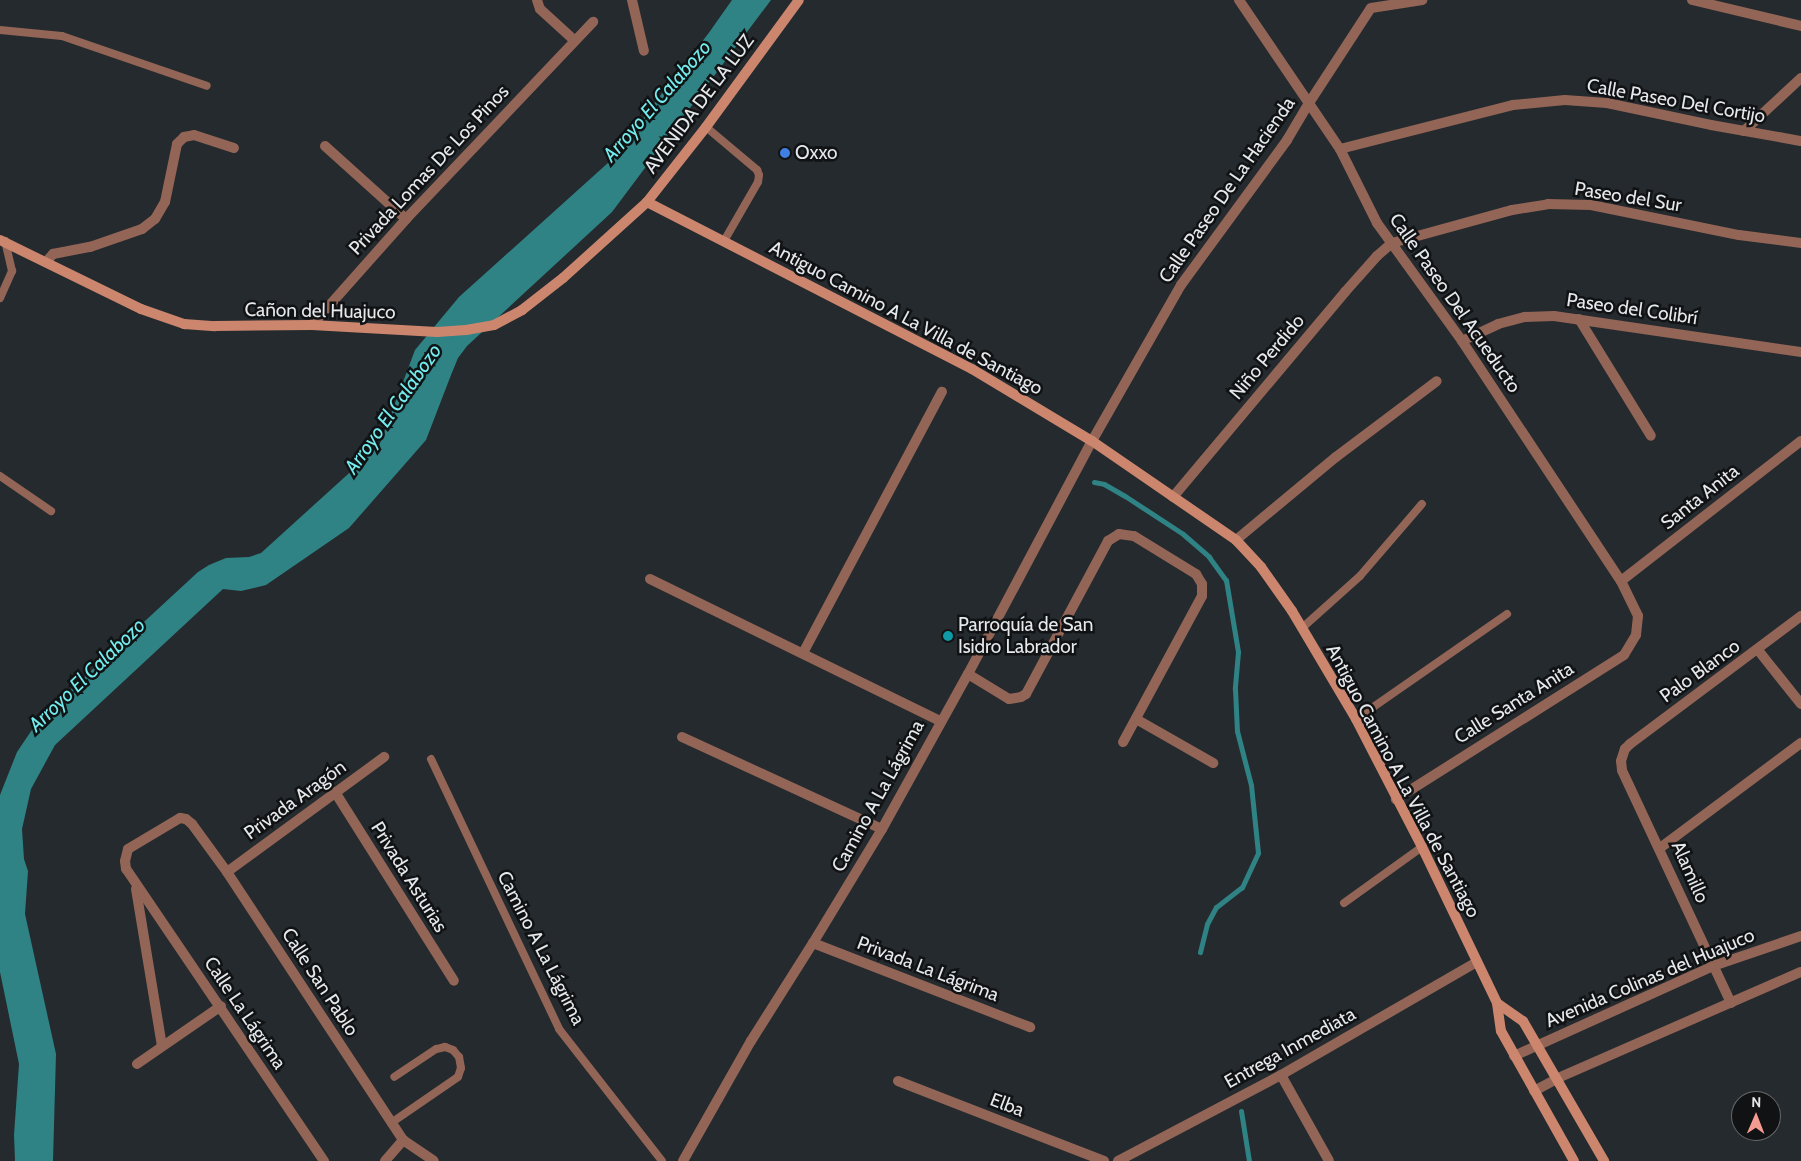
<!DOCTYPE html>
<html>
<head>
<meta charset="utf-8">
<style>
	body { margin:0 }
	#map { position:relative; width:1801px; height:1161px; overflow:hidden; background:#252a2e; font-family:Cabin,sans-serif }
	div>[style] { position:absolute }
	.water>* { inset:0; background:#2f8384 }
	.stream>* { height:5px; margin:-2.5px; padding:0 2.5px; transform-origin:2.5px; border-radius:2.5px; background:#2f8384 }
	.lane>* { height:8px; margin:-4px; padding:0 4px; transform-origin:4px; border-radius:4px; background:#926556 }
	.street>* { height:10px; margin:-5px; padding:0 5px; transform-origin:5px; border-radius:5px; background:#926556 }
	.secondary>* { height:10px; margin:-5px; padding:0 5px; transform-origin:5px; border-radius:5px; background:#cd866e }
	.dots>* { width:14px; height:14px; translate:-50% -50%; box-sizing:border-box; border:2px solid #101214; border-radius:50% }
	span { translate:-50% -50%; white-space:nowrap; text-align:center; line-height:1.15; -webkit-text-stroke:5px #101214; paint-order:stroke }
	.street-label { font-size:19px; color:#e6e9ec }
	.poi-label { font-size:19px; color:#e6e9ec }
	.left { translate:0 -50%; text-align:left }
	.water-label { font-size:20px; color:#74edee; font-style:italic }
	.north { position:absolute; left:1731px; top:1091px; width:50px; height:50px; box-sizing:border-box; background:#101214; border:1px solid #66686a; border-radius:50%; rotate:1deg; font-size:14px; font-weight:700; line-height:20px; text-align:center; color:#e6e9ec }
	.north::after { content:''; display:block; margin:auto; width:18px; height:22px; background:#f59c92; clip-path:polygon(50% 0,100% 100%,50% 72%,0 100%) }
</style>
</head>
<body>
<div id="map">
	<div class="water">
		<div style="clip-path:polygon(732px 0,771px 0,612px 212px,467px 346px,458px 358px,451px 375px,426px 440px,349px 528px,266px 585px,241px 591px,223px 589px,55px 745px,31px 789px,22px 829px,24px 859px,28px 871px,25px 914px,56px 1054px,53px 1161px,15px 1161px,14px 1135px,19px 1064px,0 972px,0 795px,17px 752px,40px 718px,198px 572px,209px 565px,226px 558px,249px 557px,261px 553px,379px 446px,415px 350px,459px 297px,609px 162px,708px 34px)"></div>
	</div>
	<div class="stream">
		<div style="left:1094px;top:482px;width:10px;rotate:11deg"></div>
		<div style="left:1104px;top:484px;width:24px;rotate:30deg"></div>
		<div style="left:1125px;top:496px;width:69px;rotate:33.2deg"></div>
		<div style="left:1183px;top:534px;width:35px;rotate:41deg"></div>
		<div style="left:1209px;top:557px;width:29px;rotate:54deg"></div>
		<div style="left:1226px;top:580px;width:73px;rotate:80.5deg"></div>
		<div style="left:1238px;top:652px;width:37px;rotate:95deg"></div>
		<div style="left:1235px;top:689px;width:42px;rotate:87.3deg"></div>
		<div style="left:1237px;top:731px;width:56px;rotate:75.5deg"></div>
		<div style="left:1251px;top:785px;width:68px;rotate:84.1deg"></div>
		<div style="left:1258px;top:853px;width:38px;rotate:115deg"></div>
		<div style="left:1242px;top:887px;width:33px;rotate:142deg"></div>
		<div style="left:1216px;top:907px;width:19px;rotate:118deg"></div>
		<div style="left:1207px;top:924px;width:29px;rotate:104deg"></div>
		<div style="left:1241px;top:1111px;width:51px;rotate:80.9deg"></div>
	</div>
	<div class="lane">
		<div style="left:0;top:30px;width:62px;rotate:5.5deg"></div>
		<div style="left:62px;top:36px;width:153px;rotate:19deg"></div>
		<div style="left:706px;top:127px;width:67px;rotate:40.1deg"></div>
		<div style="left:757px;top:170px;width:5px;rotate:68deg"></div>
		<div style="left:759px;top:175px;width:7px;rotate:98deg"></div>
		<div style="left:758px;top:182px;width:68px;rotate:120deg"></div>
		<div style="left:0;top:298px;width:30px;rotate:-66deg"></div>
		<div style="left:12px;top:271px;width:31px;rotate:-103deg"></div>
		<div style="left:0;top:476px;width:62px;rotate:34.5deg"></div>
		<div style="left:1302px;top:628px;width:78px;rotate:-41.9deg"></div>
		<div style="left:1360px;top:576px;width:95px;rotate:-49.3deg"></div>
		<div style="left:1356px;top:719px;width:184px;rotate:-34.8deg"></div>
		<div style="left:431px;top:759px;width:299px;rotate:64.6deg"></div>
		<div style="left:559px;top:1029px;width:167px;rotate:52deg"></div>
		<div style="left:1344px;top:903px;width:96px;rotate:-35.7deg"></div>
		<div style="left:391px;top:1123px;width:81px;rotate:-34.5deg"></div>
		<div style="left:458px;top:1077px;width:9px;rotate:-72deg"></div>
		<div style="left:461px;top:1068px;width:11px;rotate:-100deg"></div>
		<div style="left:459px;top:1057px;width:9px;rotate:-131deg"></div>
		<div style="left:453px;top:1050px;width:9px;rotate:-159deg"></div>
		<div style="left:445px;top:1047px;width:9px;rotate:167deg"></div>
		<div style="left:436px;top:1049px;width:50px;rotate:146.3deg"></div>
	</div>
	<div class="street">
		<div style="left:537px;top:0;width:9px;rotate:72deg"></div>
		<div style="left:540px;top:9px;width:46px;rotate:42.4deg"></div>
		<div style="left:632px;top:0;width:52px;rotate:76.8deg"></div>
		<div style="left:1239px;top:0;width:180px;rotate:55.9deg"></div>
		<div style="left:1340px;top:149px;width:83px;rotate:63.4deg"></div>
		<div style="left:1377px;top:223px;width:145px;rotate:54.2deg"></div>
		<div style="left:1462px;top:341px;width:288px;rotate:56.5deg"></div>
		<div style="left:1621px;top:581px;width:39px;rotate:64deg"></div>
		<div style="left:1638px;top:616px;width:19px;rotate:96deg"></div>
		<div style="left:1636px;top:635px;width:23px;rotate:121deg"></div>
		<div style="left:1624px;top:655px;width:270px;rotate:147.7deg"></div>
		<div style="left:1692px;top:0;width:112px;rotate:13.4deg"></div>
		<div style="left:1744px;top:131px;width:78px;rotate:-42.9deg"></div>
		<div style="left:325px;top:146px;width:109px;rotate:42deg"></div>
		<div style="left:1340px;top:149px;width:179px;rotate:-14.3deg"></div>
		<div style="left:1513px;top:105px;width:52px;rotate:-5.5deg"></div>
		<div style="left:1565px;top:100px;width:42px;rotate:4.1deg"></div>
		<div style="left:1607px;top:103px;width:106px;rotate:11.9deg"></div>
		<div style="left:1711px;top:125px;width:91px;rotate:10.1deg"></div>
		<div style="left:46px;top:262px;width:11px;rotate:-49deg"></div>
		<div style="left:53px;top:254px;width:38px;rotate:-11deg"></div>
		<div style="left:90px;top:247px;width:55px;rotate:-19.1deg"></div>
		<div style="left:142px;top:229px;width:16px;rotate:-38deg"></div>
		<div style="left:155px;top:219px;width:20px;rotate:-60deg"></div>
		<div style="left:165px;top:202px;width:59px;rotate:-78.3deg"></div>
		<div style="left:177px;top:144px;width:10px;rotate:-45deg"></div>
		<div style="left:184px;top:137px;width:10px;rotate:-11deg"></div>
		<div style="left:194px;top:135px;width:42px;rotate:18deg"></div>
		<div style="left:1579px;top:319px;width:137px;rotate:58.4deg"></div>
		<div style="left:312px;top:325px;width:142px;rotate:-48.4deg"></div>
		<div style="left:406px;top:219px;width:272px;rotate:-46.5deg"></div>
		<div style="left:1462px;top:341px;width:40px;rotate:-25deg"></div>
		<div style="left:1498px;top:324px;width:28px;rotate:-15deg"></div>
		<div style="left:1525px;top:317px;width:29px;rotate:-2deg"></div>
		<div style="left:1554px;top:316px;width:250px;rotate:8.3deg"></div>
		<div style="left:1173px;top:497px;width:268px;rotate:-50deg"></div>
		<div style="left:1345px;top:292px;width:48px;rotate:-48.4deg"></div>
		<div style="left:1377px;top:256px;width:20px;rotate:-41deg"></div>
		<div style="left:1392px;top:243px;width:124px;rotate:-15.4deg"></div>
		<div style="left:1512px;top:210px;width:36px;rotate:-9deg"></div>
		<div style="left:1548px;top:204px;width:43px;rotate:1.3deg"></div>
		<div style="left:1591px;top:205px;width:151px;rotate:11.5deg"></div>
		<div style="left:1739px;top:235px;width:63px;rotate:7.4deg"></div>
		<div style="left:1236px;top:540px;width:130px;rotate:-39.7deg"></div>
		<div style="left:1336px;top:457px;width:126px;rotate:-37deg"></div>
		<div style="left:650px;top:579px;width:323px;rotate:26.1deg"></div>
		<div style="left:1621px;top:581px;width:228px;rotate:-37.9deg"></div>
		<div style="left:1758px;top:650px;width:69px;rotate:51.5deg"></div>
		<div style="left:803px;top:653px;width:296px;rotate:-62deg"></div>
		<div style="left:968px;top:674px;width:48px;rotate:31.4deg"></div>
		<div style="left:1009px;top:699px;width:12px;rotate:-9deg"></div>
		<div style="left:1021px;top:697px;width:6px;rotate:-31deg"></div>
		<div style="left:1026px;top:694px;width:174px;rotate:-61.8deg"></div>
		<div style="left:1108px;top:541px;width:13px;rotate:-32deg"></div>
		<div style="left:1119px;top:534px;width:15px;rotate:8deg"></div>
		<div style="left:1134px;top:536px;width:73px;rotate:31.5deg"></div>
		<div style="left:1196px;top:574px;width:12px;rotate:59deg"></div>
		<div style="left:1202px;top:584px;width:12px;rotate:90deg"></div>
		<div style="left:1202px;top:596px;width:166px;rotate:118.4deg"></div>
		<div style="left:1136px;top:719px;width:89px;rotate:29.7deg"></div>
		<div style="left:682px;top:737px;width:220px;rotate:24.7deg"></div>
		<div style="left:335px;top:792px;width:223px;rotate:57.8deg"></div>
		<div style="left:1660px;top:848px;width:176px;rotate:-36.7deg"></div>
		<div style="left:227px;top:872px;width:195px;rotate:-36.2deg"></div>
		<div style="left:136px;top:889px;width:159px;rotate:80.6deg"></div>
		<div style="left:813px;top:943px;width:233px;rotate:21.2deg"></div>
		<div style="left:1731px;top:1003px;width:257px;rotate:-115.1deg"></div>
		<div style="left:1622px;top:770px;width:9px;rotate:-96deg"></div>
		<div style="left:1621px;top:761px;width:13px;rotate:-72deg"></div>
		<div style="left:1625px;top:749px;width:7px;rotate:-45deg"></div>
		<div style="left:1630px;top:744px;width:214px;rotate:-36.8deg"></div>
		<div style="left:1514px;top:1056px;width:218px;rotate:-24.3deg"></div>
		<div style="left:1713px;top:966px;width:93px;rotate:-18.8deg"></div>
		<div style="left:137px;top:1064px;width:102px;rotate:-34.6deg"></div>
		<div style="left:1281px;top:1075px;width:98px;rotate:60.8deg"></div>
		<div style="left:898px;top:1081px;width:221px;rotate:21.2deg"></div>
		<div style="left:1534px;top:1091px;width:27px;rotate:-28deg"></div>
		<div style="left:1558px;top:1078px;width:265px;rotate:-23.6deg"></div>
		<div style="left:324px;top:1161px;width:353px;rotate:-124.1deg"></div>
		<div style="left:126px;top:869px;width:8px;rotate:-97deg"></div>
		<div style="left:125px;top:861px;width:12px;rotate:-76deg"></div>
		<div style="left:128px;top:849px;width:61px;rotate:-30.8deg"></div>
		<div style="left:180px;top:818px;width:6px;rotate:9deg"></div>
		<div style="left:186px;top:819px;width:8px;rotate:40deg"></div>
		<div style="left:192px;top:824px;width:59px;rotate:53.9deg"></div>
		<div style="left:227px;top:872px;width:321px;rotate:56.7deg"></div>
		<div style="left:403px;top:1140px;width:37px;rotate:34deg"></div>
		<div style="left:385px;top:1161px;width:28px;rotate:-49deg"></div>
		<div style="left:683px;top:1161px;width:138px;rotate:-60.5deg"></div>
		<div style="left:751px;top:1041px;width:116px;rotate:-57.7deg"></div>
		<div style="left:813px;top:943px;width:133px;rotate:-58.8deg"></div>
		<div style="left:882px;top:829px;width:177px;rotate:-61deg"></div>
		<div style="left:968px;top:674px;width:264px;rotate:-62deg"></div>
		<div style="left:1092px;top:441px;width:180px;rotate:-60.3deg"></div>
		<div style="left:1181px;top:285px;width:180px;rotate:-53.8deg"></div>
		<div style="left:1287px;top:140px;width:43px;rotate:-59.3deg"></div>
		<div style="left:1309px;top:103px;width:113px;rotate:-56.9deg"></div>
		<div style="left:1371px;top:8px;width:52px;rotate:-8.9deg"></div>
		<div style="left:1118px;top:1161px;width:184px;rotate:-27.8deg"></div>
		<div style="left:1281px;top:1075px;width:226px;rotate:-30deg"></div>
	</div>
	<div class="secondary">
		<div style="left:647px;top:202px;width:365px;rotate:27.2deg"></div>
		<div style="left:972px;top:369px;width:140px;rotate:31deg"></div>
		<div style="left:1092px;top:441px;width:175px;rotate:34.5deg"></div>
		<div style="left:1236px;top:540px;width:37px;rotate:47deg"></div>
		<div style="left:1261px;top:567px;width:54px;rotate:54.8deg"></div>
		<div style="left:1292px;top:611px;width:126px;rotate:59.3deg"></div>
		<div style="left:1356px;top:719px;width:144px;rotate:62.7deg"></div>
		<div style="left:1422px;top:847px;width:173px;rotate:64.3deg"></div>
		<div style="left:1497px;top:1003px;width:32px;rotate:35deg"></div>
		<div style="left:1523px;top:1021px;width:162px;rotate:59.9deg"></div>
		<div style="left:0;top:240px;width:157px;rotate:26.1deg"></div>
		<div style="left:141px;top:309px;width:46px;rotate:19.2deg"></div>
		<div style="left:184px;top:324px;width:31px;rotate:4deg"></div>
		<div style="left:215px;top:326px;width:97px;rotate:-0.6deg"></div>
		<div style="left:312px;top:325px;width:125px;rotate:3.2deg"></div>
		<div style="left:437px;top:332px;width:29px;rotate:-4deg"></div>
		<div style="left:466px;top:330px;width:28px;rotate:-10deg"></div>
		<div style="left:494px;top:325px;width:32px;rotate:-28deg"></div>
		<div style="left:522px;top:310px;width:52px;rotate:-38deg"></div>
		<div style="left:563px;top:278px;width:113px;rotate:-42.1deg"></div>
		<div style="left:647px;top:202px;width:95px;rotate:-51.8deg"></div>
		<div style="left:706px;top:127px;width:157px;rotate:-53.8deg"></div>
		<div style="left:1497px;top:1003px;width:28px;rotate:82deg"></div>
		<div style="left:1501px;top:1031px;width:149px;rotate:60.7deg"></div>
	</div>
	<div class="dots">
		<div style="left:785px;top:153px;background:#3f7fe0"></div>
		<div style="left:948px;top:636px;background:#0f9aa8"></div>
	</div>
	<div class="street-label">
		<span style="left:1676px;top:101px;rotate:10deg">Calle Paseo Del Cortijo</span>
		<span style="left:699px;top:104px;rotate:-53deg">AVENIDA DE LA LUZ</span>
		<span style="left:429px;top:170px;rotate:-47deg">Privada Lomas De Los Pinos</span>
		<span style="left:1227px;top:190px;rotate:-55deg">Calle Paseo De La Hacienda</span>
		<span style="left:1628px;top:197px;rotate:9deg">Paseo del Sur</span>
		<span style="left:1455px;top:303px;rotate:55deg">Calle Paseo Del Acueducto</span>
		<span style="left:1632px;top:309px;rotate:8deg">Paseo del Colibrí</span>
		<span style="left:320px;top:311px;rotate:1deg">Cañon del Huajuco</span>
		<span style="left:906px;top:318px;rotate:28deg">Antiguo Camino A La Villa de Santiago</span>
		<span style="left:1267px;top:357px;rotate:-50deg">Niño Perdido</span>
		<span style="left:1700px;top:497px;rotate:-38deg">Santa Anita</span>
		<span style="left:1700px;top:671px;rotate:-36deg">Palo Blanco</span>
		<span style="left:1514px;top:703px;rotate:-32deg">Calle Santa Anita</span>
		<span style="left:1403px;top:781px;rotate:62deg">Antiguo Camino A La Villa de Santiago</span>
		<span style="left:878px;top:796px;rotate:-61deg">Camino A La Lágrima</span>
		<span style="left:295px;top:800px;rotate:-36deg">Privada Aragón</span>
		<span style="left:1690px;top:872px;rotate:66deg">Alamillo</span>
		<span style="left:409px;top:877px;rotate:58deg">Privada Asturias</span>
		<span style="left:541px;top:948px;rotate:63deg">Camino A La Lágrima</span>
		<span style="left:928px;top:969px;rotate:21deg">Privada La Lágrima</span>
		<span style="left:1650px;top:978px;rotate:-23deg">Avenida Colinas del Huajuco</span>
		<span style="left:320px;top:982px;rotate:57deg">Calle San Pablo</span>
		<span style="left:245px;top:1013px;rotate:56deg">Calle La Lágrima</span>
		<span style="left:1290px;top:1048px;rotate:-29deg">Entrega Inmediata</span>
		<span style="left:1007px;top:1105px;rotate:21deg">Elba</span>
	</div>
	<div class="poi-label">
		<span class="left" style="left:795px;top:153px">Oxxo</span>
		<span class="left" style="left:958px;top:636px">Parroquía de San<br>Isidro Labrador</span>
	</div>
	<div class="water-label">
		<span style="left:657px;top:101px;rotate:-49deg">Arroyo El Calabozo</span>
		<span style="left:393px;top:409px;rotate:-55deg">Arroyo El Calabozo</span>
		<span style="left:87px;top:675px;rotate:-44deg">Arroyo El Calabozo</span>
	</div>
	<div class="north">N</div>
</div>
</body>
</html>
